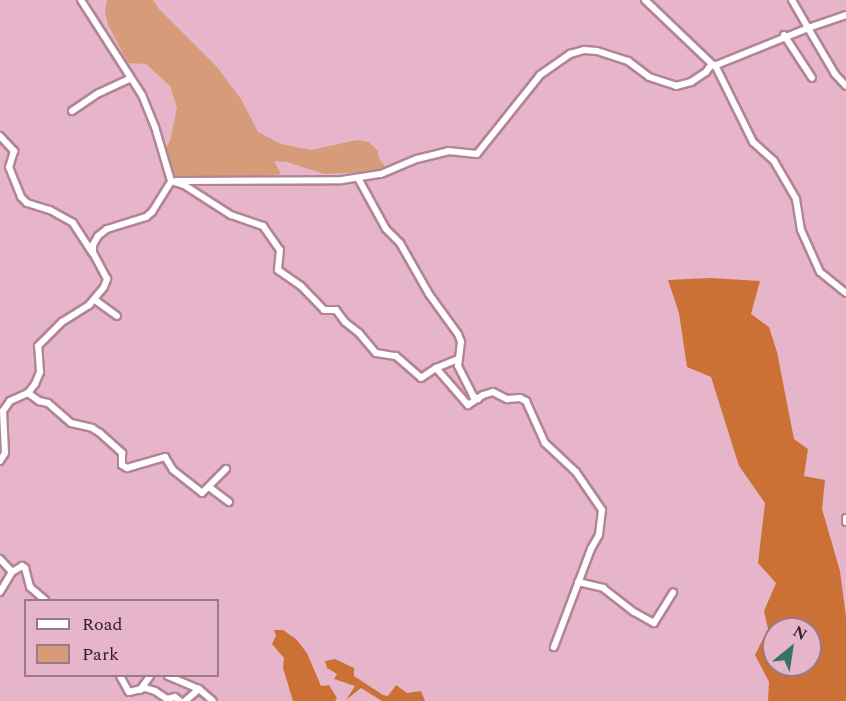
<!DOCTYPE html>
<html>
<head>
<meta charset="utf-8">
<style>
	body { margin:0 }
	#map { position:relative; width:846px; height:701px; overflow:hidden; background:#e7b5ca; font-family:Spectral,serif }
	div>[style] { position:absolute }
	.green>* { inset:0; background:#d69c7a }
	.forest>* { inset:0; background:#cc7136 }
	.roads { filter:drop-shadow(2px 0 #b38498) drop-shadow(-2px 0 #b38498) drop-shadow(0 2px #b38498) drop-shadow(0 -2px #b38498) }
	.minor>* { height:6px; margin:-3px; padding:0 3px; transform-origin:3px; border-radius:3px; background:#fff }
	span { translate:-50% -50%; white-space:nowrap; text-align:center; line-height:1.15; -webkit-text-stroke:6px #e7b5ca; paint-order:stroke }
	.legend { position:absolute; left:24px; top:599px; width:195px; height:78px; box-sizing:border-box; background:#e7b5ca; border:2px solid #9d7888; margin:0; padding:8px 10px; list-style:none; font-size:18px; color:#2f1c24 }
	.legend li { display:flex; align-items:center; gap:12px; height:30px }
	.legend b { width:30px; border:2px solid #9d7888 }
	.north { position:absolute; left:762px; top:617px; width:60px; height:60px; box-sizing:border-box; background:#e7b5ca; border:2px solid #9d7888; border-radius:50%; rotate:30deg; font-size:16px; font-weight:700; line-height:24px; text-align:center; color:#2f1c24 }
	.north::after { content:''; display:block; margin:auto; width:21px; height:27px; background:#367462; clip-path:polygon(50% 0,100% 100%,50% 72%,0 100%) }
</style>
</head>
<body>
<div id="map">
	<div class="green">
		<div style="clip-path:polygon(107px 0,153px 0,159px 9px,217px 67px,241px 99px,258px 132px,281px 144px,311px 150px,357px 140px,369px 142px,378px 151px,379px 158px,386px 168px,366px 172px,324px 174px,287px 162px,274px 161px,281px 174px,252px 177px,173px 179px,165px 149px,170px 141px,177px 108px,170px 86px,146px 64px,128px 63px,108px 25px,105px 12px)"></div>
	</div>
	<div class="forest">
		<div style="clip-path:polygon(evenodd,711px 278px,760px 281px,751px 314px,769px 327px,777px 352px,794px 439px,808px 449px,804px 476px,825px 480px,822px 509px,840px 571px,846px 617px,846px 701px,768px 701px,769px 682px,755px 655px,768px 629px,764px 611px,776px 583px,758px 563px,765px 503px,739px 466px,711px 377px,687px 367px,679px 313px,668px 280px,711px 278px,774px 629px,810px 629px,810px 665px,774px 665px,774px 629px)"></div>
		<div style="clip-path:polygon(274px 630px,283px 630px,296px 639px,307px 653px,321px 686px,329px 685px,337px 698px,335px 701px,293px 701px,283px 668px,284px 658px,272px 644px,276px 636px)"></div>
		<div style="clip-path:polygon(335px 659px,354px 668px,354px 676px,383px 695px,388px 696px,396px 685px,407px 693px,421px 691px,425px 701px,382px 701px,361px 688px,346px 700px,355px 686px,334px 679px,337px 674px,327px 668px,325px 661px)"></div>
	</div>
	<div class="roads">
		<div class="minor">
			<div style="left:81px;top:0;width:113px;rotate:57.3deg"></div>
			<div style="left:142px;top:95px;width:35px;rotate:68deg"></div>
			<div style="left:155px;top:127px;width:56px;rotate:73.5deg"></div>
			<div style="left:171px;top:181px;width:14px;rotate:17deg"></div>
			<div style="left:184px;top:185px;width:56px;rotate:32.6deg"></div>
			<div style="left:231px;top:215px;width:34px;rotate:19deg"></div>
			<div style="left:263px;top:226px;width:29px;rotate:55deg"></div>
			<div style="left:280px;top:250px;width:20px;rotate:96deg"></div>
			<div style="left:278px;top:270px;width:28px;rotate:35deg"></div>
			<div style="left:301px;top:286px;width:33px;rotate:46deg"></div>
			<div style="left:324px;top:310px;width:12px"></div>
			<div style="left:336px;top:310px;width:15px;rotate:53deg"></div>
			<div style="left:345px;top:322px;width:18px;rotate:38deg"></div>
			<div style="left:359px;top:333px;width:26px;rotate:50deg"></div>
			<div style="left:376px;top:353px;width:20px;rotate:9deg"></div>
			<div style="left:396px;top:356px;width:33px;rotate:41deg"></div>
			<div style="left:421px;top:378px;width:18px;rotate:-34deg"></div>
			<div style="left:436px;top:368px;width:49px;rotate:49.1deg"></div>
			<div style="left:468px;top:405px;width:18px;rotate:-34deg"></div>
			<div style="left:483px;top:395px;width:10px;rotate:-17deg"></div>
			<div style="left:493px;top:392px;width:16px;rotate:27deg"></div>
			<div style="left:507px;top:399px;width:13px;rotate:-4deg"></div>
			<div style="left:520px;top:398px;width:7px;rotate:27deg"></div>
			<div style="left:526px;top:401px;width:46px;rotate:65.7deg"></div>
			<div style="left:545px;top:443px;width:42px;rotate:43.1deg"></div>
			<div style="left:576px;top:472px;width:46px;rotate:55.6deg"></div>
			<div style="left:602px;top:510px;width:25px;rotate:97deg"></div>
			<div style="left:599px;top:535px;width:16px;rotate:120deg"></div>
			<div style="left:591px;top:549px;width:105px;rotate:110.7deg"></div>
			<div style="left:645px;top:0;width:95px;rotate:43.7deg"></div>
			<div style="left:714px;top:66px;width:101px;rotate:-22deg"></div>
			<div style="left:808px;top:28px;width:53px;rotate:59.6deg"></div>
			<div style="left:835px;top:74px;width:16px;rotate:47deg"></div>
			<div style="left:792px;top:0;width:32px;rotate:60deg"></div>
			<div style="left:808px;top:28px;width:40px;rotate:-18.9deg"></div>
			<div style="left:784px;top:35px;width:51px;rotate:56.9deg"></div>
			<div style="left:715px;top:65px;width:86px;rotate:63.7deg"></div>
			<div style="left:753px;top:142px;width:28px;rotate:42deg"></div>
			<div style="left:774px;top:161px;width:44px;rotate:59.9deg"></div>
			<div style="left:796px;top:199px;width:31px;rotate:81deg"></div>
			<div style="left:801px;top:230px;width:46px;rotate:65.7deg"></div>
			<div style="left:820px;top:272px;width:33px;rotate:39deg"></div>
			<div style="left:72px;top:111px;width:32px;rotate:-34deg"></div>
			<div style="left:99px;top:93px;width:35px;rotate:-25deg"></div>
			<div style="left:0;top:136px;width:21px;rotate:47deg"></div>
			<div style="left:14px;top:151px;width:17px;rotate:107deg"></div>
			<div style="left:9px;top:167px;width:32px;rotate:68deg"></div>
			<div style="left:21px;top:197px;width:8px;rotate:45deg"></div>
			<div style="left:27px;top:203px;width:24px;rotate:17deg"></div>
			<div style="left:50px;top:210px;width:26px;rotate:29deg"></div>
			<div style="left:73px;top:223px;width:35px;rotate:57deg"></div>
			<div style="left:358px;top:178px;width:58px;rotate:61.2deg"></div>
			<div style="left:386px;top:229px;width:20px;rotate:45deg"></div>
			<div style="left:400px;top:243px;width:59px;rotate:60.4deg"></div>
			<div style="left:429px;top:294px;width:49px;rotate:54.1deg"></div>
			<div style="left:458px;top:334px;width:9px;rotate:69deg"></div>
			<div style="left:461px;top:342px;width:24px;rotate:97deg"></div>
			<div style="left:458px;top:366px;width:34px;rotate:63deg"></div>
			<div style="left:473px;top:396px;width:6px;rotate:31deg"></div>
			<div style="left:176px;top:181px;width:166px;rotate:-0.3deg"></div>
			<div style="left:342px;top:180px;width:39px;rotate:-9deg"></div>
			<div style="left:381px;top:174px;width:39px;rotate:-23deg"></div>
			<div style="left:417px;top:159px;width:32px;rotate:-14deg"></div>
			<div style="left:448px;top:151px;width:29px;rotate:6deg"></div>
			<div style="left:477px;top:154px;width:101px;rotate:-51.4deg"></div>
			<div style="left:540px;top:75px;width:37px;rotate:-35deg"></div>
			<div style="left:570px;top:54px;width:15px;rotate:-16deg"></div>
			<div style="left:584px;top:50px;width:13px;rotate:4deg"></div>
			<div style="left:597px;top:51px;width:33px;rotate:18deg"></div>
			<div style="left:628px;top:61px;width:26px;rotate:37deg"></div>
			<div style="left:649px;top:77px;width:28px;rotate:18deg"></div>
			<div style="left:676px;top:86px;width:16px;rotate:-15deg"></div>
			<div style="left:691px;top:82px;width:18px;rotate:-34deg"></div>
			<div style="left:706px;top:72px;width:9px;rotate:-54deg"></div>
			<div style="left:95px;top:300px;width:27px;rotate:36deg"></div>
			<div style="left:436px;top:368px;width:24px;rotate:-22deg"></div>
			<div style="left:28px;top:393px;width:14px;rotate:36deg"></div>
			<div style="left:39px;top:401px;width:9px;rotate:13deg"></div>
			<div style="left:48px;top:403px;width:30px;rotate:41deg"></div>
			<div style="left:71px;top:423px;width:22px;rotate:13deg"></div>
			<div style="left:92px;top:428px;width:9px;rotate:32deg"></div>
			<div style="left:100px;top:433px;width:30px;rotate:42deg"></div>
			<div style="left:122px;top:453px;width:12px;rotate:90deg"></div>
			<div style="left:122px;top:465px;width:6px;rotate:31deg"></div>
			<div style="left:127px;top:468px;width:40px;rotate:-16deg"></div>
			<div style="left:165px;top:457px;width:15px;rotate:58deg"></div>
			<div style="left:173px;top:470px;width:37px;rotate:38deg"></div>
			<div style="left:202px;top:493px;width:34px;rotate:-45deg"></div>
			<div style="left:0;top:461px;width:9px;rotate:-58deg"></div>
			<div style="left:5px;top:453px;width:42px;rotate:-92.7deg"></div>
			<div style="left:3px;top:411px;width:12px;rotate:-55deg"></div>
			<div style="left:10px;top:401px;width:20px;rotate:-24deg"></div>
			<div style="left:28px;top:393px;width:11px;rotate:-52deg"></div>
			<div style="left:35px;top:384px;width:13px;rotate:-67deg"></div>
			<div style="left:40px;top:372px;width:26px;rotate:-94deg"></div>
			<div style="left:38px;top:346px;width:34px;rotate:-45deg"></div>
			<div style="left:62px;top:322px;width:32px;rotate:-32deg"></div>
			<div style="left:89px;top:305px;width:23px;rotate:-50deg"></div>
			<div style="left:104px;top:287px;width:9px;rotate:-69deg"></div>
			<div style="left:107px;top:279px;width:30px;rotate:-118deg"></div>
			<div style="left:93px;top:253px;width:8px;rotate:-90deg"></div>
			<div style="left:93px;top:245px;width:10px;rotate:-61deg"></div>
			<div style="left:98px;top:236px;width:11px;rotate:-38deg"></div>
			<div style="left:107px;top:229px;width:41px;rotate:-17.1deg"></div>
			<div style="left:146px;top:217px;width:8px;rotate:-40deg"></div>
			<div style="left:152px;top:212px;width:36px;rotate:-58deg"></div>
			<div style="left:209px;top:487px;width:25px;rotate:37deg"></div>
			<div style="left:846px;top:518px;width:4px;rotate:90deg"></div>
			<div style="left:0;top:559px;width:18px;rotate:47deg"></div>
			<div style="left:12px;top:572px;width:12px;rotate:-31deg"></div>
			<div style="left:22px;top:566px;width:4px;rotate:34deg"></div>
			<div style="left:25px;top:568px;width:20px;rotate:75deg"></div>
			<div style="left:30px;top:587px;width:20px;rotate:41deg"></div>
			<div style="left:578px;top:582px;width:26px;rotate:13deg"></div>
			<div style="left:603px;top:588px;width:39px;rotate:38deg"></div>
			<div style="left:634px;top:612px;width:23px;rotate:29deg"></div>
			<div style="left:654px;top:623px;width:36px;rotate:-58deg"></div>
			<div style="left:0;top:592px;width:23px;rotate:-59deg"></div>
			<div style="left:120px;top:676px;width:18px;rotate:61deg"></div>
			<div style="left:129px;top:692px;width:16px;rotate:-14deg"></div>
			<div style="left:145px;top:688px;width:10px;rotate:17deg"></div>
			<div style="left:155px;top:691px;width:14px;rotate:34deg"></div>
			<div style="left:167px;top:699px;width:8px;rotate:-14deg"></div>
			<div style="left:175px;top:697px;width:6px;rotate:39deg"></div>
			<div style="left:168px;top:676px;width:34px;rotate:23deg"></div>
			<div style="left:199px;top:689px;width:18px;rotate:139deg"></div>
			<div style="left:199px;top:689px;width:18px;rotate:41deg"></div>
			<div style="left:140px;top:690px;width:17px;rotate:-54deg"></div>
		</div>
	</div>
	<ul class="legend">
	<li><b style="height:8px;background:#fff"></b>Road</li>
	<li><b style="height:16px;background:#d69c7a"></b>Park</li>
	</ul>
	<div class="north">N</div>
</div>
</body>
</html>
